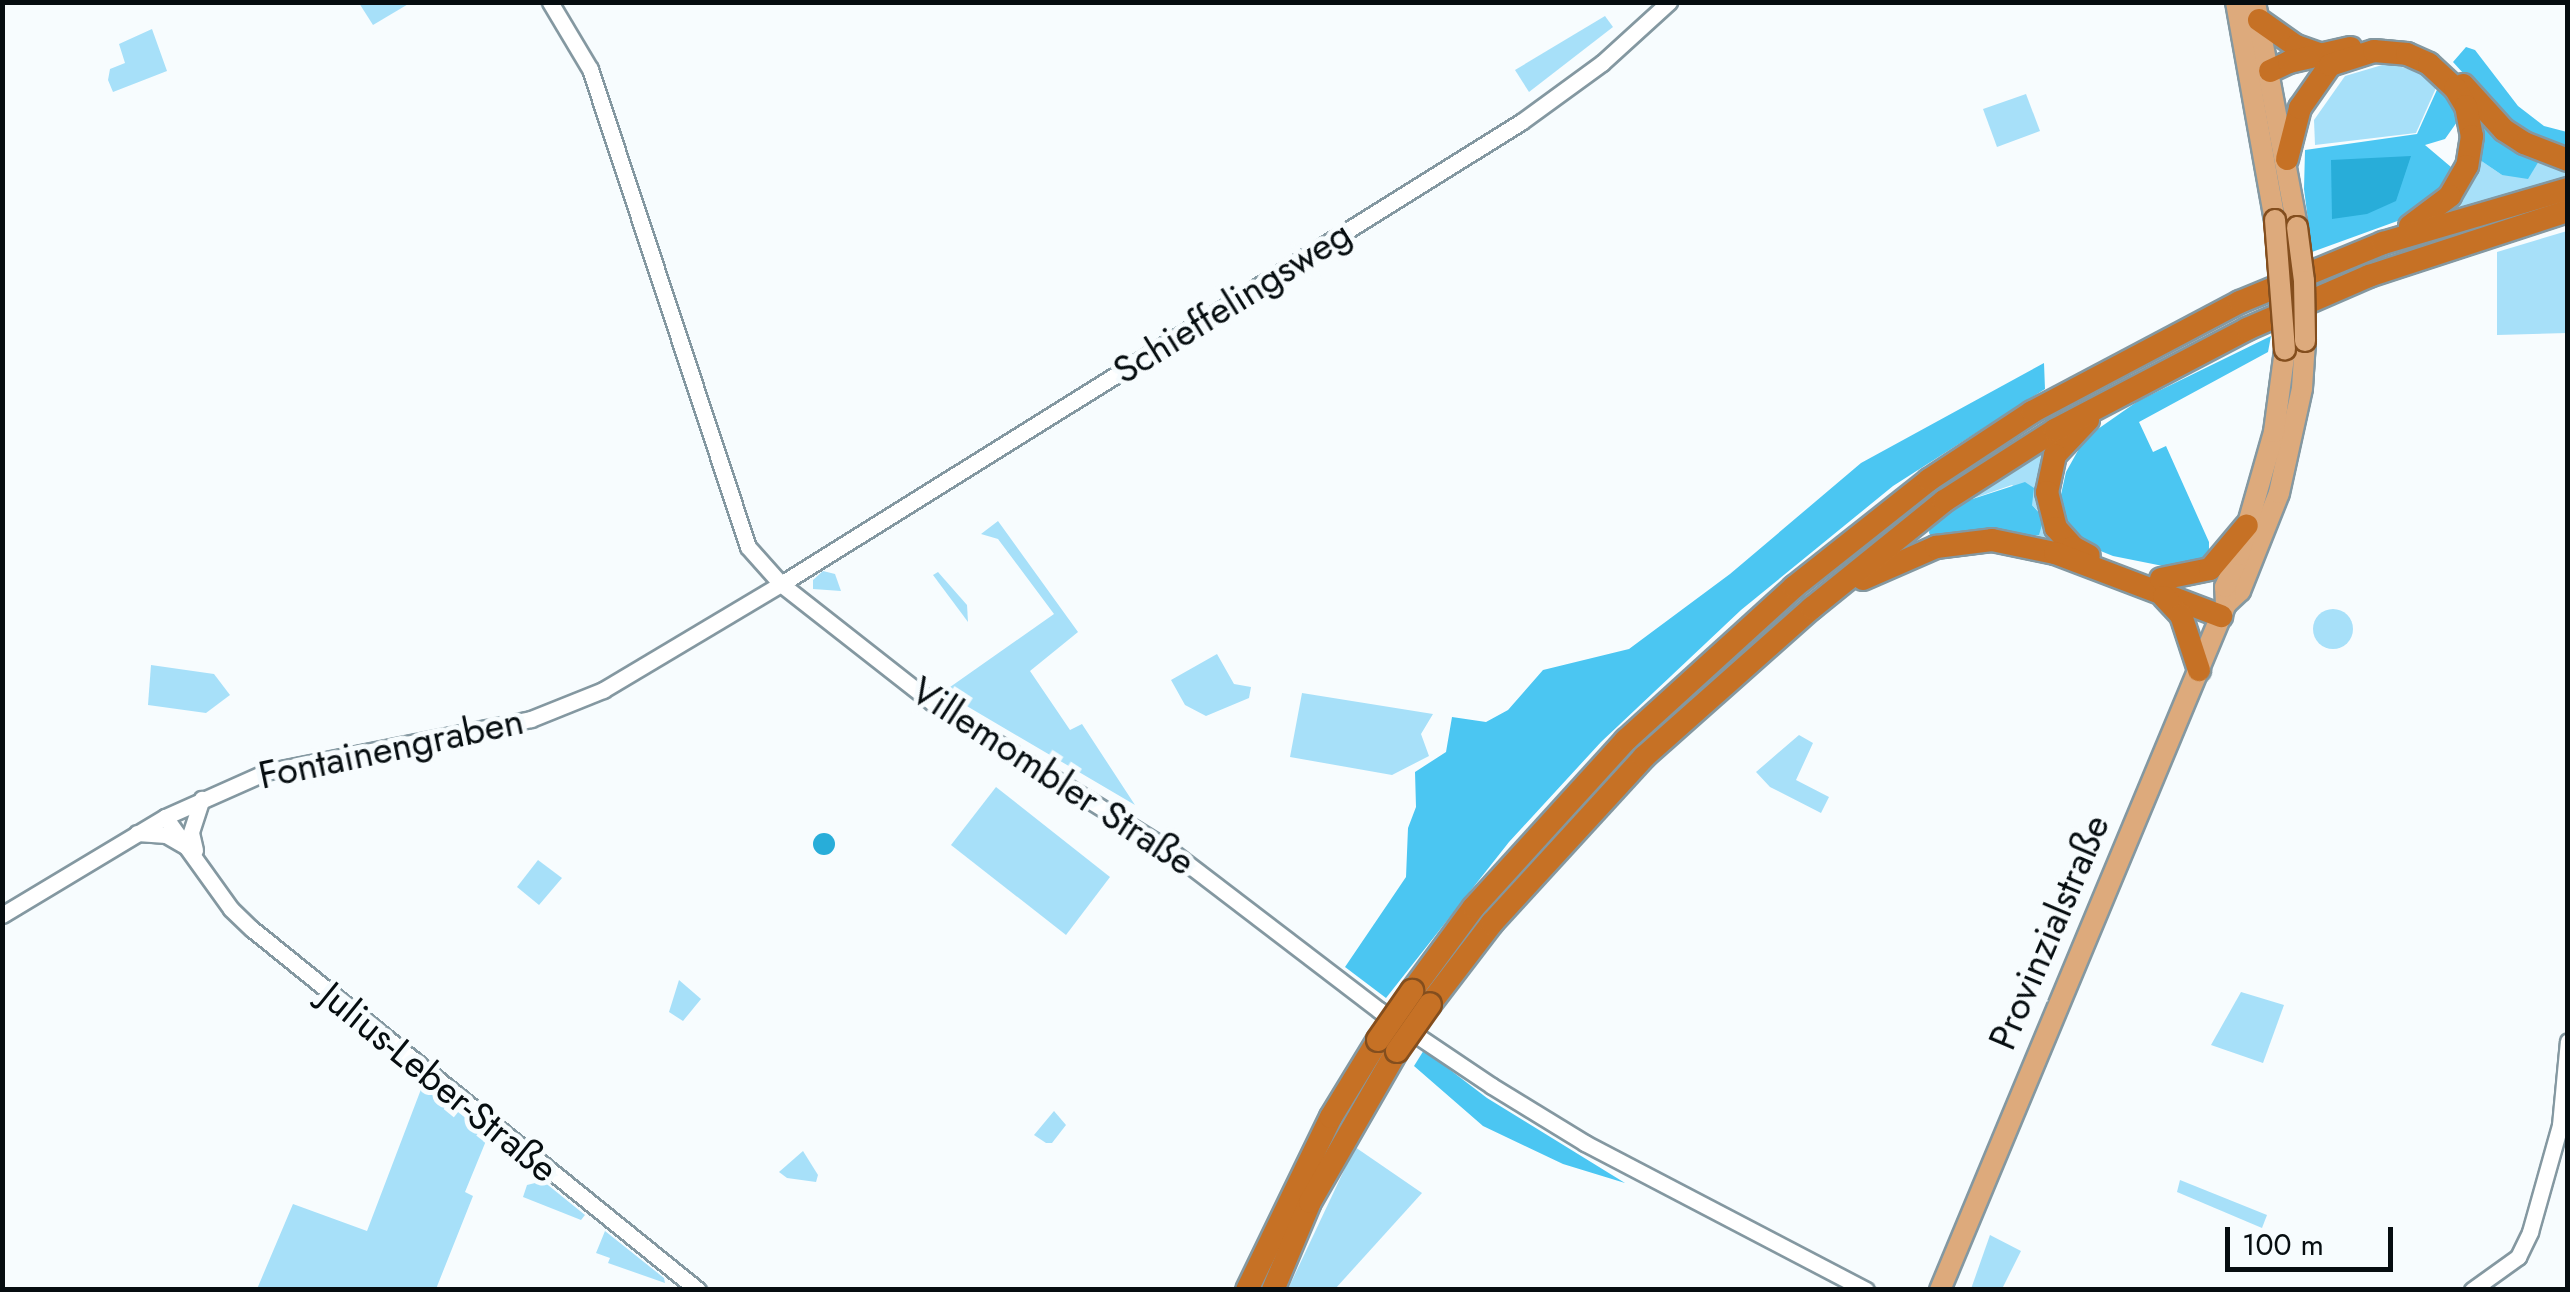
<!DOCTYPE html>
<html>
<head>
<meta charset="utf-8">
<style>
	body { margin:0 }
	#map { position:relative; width:2570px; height:1292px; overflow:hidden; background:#f7fcfe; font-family:Jost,sans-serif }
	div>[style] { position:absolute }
	.green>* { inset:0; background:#a7e0f9 }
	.round { border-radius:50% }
	.forest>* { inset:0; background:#4bc6f2 }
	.water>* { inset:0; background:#28add9 }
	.roads { filter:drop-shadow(2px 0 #8498a1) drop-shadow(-2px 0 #8498a1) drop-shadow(0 2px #8498a1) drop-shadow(0 -2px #8498a1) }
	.minor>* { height:15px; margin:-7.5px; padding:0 7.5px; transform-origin:7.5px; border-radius:7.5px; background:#fff }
	.major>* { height:20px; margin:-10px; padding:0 10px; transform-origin:10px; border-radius:10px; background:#ddaa7c }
	.highway>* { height:22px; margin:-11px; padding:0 11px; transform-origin:11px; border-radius:11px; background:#c67125 }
	.bridges { filter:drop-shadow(2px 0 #834e1e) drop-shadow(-2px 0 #834e1e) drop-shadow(0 2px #834e1e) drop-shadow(0 -2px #834e1e) }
	.major-bridge>* { height:20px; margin:-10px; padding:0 10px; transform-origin:10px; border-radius:10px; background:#ddaa7c }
	.highway-bridge>* { height:22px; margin:-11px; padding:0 11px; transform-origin:11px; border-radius:11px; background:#c67125 }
	span { translate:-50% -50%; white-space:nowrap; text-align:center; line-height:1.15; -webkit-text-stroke:10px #f7fcfe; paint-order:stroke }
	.street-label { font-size:38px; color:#060d10 }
	.frame { position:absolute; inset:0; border:5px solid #060d10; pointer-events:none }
	.scale { position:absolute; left:2225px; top:1227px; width:168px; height:45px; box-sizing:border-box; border:5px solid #060d10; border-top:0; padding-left:12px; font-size:30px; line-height:35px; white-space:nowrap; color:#060d10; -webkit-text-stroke:8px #f7fcfe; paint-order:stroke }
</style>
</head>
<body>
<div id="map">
	<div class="green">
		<div style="clip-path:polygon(359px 3px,410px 3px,373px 25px)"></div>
		<div style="clip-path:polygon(1605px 16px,1613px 27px,1529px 92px,1515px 70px)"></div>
		<div style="clip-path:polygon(152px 29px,167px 71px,113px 92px,108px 80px,110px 69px,125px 63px,119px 44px)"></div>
		<div style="clip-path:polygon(2389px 63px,2440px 79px,2416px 133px,2315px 145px,2314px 120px,2345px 76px)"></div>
		<div style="clip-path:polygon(2026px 94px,2040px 131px,1997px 147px,1983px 109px)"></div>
		<div style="clip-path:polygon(2474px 156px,2502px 175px,2542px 156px,2567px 164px,2567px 180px,2432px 218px)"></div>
		<div style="clip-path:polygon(2567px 231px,2567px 333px,2497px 335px,2497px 252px)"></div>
		<div style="clip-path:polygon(2062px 434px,2051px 454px,2069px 548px,2019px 539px,2039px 535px,2040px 513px,2012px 485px,1957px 504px)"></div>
		<div style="clip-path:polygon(998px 521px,1078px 632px,1030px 671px,1070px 730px,1082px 724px,1135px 805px,943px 692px,1054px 614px,998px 539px,981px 534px)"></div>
		<div style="clip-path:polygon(823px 571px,835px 574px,841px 591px,813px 589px,813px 580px)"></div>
		<div style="clip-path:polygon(938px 572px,967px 605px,968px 622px,933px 575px)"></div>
		<div class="round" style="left:2313px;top:609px;width:40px;height:40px"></div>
		<div style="clip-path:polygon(1217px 654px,1234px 684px,1251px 687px,1249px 698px,1206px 716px,1185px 705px,1171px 680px)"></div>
		<div style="clip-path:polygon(151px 665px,214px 674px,230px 695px,206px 713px,148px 705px)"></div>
		<div style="clip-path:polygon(1302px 693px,1433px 714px,1421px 734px,1429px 756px,1392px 775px,1290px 757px)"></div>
		<div style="clip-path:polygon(1799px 735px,1813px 743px,1796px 780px,1829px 797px,1821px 813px,1770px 787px,1756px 772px)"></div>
		<div style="clip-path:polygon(996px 787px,1110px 877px,1066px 935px,951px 845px)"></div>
		<div style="clip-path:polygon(538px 860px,562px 878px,539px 905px,517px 887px)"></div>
		<div style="clip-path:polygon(679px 980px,701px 999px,683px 1021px,669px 1012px)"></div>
		<div style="clip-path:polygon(2241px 992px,2284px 1005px,2263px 1063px,2211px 1045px)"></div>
		<div style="clip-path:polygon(423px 1084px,488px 1136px,465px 1192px,473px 1196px,436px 1289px,257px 1289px,293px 1204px,367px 1231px)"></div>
		<div style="clip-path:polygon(1054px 1111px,1066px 1125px,1052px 1143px,1046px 1143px,1034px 1135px)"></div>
		<div style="clip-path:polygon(1355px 1147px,1422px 1193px,1335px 1289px,1288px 1289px)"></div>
		<div style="clip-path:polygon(803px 1151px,818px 1175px,816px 1182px,787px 1178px,779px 1172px)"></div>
		<div style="clip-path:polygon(2180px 1180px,2267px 1215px,2262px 1228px,2177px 1192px)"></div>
		<div style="clip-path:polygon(543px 1181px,585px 1215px,581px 1220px,523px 1197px,527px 1185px)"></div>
		<div style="clip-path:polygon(605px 1231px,664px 1278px,665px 1283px,608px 1263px,610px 1258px,596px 1253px)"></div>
		<div style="clip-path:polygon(1990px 1235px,2021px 1251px,2002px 1289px,1971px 1289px)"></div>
	</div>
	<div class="forest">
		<div style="clip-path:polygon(2466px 47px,2475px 50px,2518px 106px,2544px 126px,2567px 132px,2567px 150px,2538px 140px,2503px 117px,2453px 62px)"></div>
		<div style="clip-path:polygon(2440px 83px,2451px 100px,2457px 122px,2445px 139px,2425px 145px,2451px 167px,2446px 187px,2403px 219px,2312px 252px,2304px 189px,2305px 150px,2417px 134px)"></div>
		<div style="clip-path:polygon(2480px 119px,2542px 156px,2528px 179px,2502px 175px,2474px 156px)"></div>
		<div style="clip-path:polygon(2271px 336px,2268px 352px,2139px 422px,2153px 452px,2166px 446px,2209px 542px,2209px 557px,2168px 567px,2113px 556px,2093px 548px,2070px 530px,2060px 499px,2066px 472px,2085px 438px,2138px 401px)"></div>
		<div style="clip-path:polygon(2044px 363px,2045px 389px,1893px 486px,1741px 610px,1601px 742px,1509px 842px,1386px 998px,1345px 967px,1406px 877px,1408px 828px,1416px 807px,1415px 772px,1446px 752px,1452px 717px,1486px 722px,1508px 710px,1543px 670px,1629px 649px,1730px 574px,1861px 463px)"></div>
		<div style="clip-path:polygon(2025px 482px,2034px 488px,2032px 505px,2044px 518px,2039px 535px,2019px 539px,1933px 539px,1929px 533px,1930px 525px,1957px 504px)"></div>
		<div style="clip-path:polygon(1424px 1050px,1487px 1098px,1625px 1183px,1563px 1164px,1483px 1126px,1414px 1066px)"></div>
	</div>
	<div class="water">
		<div style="clip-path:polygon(2411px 156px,2396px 201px,2367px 214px,2332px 219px,2331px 160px)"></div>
		<div class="round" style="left:813px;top:833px;width:22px;height:22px"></div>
	</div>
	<div class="roads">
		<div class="minor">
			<div style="left:550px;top:2px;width:78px;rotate:59.2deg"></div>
			<div style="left:590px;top:69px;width:503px;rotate:71.71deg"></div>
			<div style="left:748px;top:547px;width:50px;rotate:48.3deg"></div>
			<div style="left:781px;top:584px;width:193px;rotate:38.1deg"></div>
			<div style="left:933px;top:703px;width:280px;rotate:31.9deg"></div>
			<div style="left:1171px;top:851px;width:262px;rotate:37.4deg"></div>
			<div style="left:1379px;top:1010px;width:136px;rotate:33.9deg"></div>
			<div style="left:1492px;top:1086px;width:109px;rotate:31.5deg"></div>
			<div style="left:1585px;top:1143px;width:317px;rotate:27.6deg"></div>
			<div style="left:165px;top:817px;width:113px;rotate:54.3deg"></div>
			<div style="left:231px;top:909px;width:29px;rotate:44deg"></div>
			<div style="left:252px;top:929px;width:574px;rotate:38.99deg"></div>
			<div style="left:137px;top:833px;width:29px;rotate:4deg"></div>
			<div style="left:166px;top:835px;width:22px;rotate:30deg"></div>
			<div style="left:195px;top:850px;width:18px;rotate:-103deg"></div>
			<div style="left:191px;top:832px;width:35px;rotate:-72deg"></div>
			<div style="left:2px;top:915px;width:190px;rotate:-31deg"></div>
			<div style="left:165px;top:817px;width:111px;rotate:-24deg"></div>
			<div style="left:266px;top:772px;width:270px;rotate:-11.3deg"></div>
			<div style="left:531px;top:719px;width:78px;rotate:-21.9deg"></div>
			<div style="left:603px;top:690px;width:207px;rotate:-30.8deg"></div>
			<div style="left:781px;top:584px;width:872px;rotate:-31.98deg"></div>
			<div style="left:1521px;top:122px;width:100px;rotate:-36.1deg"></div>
			<div style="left:1602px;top:63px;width:91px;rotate:-42.3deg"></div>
			<div style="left:2472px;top:1290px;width:57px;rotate:-35.7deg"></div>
			<div style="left:2518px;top:1257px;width:28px;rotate:-64deg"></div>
			<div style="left:2530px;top:1232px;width:111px;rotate:-74.3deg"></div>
			<div style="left:2560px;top:1125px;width:84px;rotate:-84.6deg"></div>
		</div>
		<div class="major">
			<div style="left:2236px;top:2px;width:221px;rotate:79.9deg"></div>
			<div style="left:2255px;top:2px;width:229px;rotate:79.4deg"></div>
			<div style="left:2226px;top:604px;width:19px;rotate:-43deg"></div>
			<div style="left:2240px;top:591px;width:105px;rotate:-68.3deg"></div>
			<div style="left:2279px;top:493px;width:107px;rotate:-77.6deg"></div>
			<div style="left:2302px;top:388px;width:47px;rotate:-86.3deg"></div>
			<div style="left:1940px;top:1290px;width:743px;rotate:-67.37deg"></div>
			<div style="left:2226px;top:604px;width:17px;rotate:-93deg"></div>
			<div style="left:2225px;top:587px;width:35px;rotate:-66deg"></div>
			<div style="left:2239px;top:555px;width:128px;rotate:-74.1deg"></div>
			<div style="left:2274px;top:432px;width:83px;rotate:-82.4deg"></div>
		</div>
		<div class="highway">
			<div style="left:2259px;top:20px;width:45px;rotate:35.1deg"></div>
			<div style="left:2296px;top:46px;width:24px;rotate:19deg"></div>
			<div style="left:2270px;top:71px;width:21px;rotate:-25deg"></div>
			<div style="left:2289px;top:62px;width:63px;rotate:-12.9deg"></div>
			<div style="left:2463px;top:85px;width:61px;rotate:47.7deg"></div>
			<div style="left:2504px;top:130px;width:24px;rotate:33deg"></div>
			<div style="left:2524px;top:143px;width:47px;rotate:21.1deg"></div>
			<div style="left:2287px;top:159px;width:53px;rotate:-75.7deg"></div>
			<div style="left:2300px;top:108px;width:52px;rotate:-55.1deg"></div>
			<div style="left:2330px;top:65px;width:46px;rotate:-17.7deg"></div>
			<div style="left:2374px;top:51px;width:33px;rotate:5deg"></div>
			<div style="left:2407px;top:54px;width:24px;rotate:24deg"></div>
			<div style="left:2429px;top:64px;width:35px;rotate:43deg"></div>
			<div style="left:2455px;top:88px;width:21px;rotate:59deg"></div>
			<div style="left:2466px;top:106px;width:31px;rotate:79deg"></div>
			<div style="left:2472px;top:136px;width:30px;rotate:99deg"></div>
			<div style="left:2467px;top:166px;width:34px;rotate:120deg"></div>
			<div style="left:2450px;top:196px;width:50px;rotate:143.1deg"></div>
			<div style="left:2088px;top:420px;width:48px;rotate:133.3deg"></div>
			<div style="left:2055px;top:455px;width:38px;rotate:102deg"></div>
			<div style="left:2047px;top:492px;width:37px;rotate:76deg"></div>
			<div style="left:2056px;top:528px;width:25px;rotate:48deg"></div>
			<div style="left:2073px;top:547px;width:18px;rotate:29deg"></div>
			<div style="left:1863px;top:579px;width:80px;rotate:-23.7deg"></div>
			<div style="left:1936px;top:547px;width:56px;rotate:-7.1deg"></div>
			<div style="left:1992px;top:540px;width:64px;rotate:11.7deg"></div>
			<div style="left:2055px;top:553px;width:178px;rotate:20.8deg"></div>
			<div style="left:2161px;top:579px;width:50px;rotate:-11.5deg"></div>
			<div style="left:2210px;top:569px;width:57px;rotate:-49.9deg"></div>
			<div style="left:2164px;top:597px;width:25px;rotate:47deg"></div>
			<div style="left:2181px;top:615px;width:58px;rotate:71.9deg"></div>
			<div style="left:1412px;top:991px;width:104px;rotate:-53.6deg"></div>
			<div style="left:1474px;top:907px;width:226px;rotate:-47.7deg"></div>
			<div style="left:1626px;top:740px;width:227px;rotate:-42.3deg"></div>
			<div style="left:1794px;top:587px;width:172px;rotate:-38.4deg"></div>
			<div style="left:1929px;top:480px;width:123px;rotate:-33.4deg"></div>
			<div style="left:2032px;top:412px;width:235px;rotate:-27.9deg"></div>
			<div style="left:2240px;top:302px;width:155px;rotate:-22.4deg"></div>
			<div style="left:2383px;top:243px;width:193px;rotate:-16.3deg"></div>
			<div style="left:1430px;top:1004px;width:102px;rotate:-52.6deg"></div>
			<div style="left:1492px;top:923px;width:225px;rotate:-47.5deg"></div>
			<div style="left:1644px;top:757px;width:225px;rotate:-41.6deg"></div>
			<div style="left:1812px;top:608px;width:170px;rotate:-39deg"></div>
			<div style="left:1944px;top:501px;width:132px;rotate:-32.6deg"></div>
			<div style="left:2055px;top:430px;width:217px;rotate:-27.7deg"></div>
			<div style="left:2247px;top:329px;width:133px;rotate:-23.5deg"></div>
			<div style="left:2369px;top:276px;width:209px;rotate:-18.1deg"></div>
			<div style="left:1247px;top:1290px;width:192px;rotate:-64.1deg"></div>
			<div style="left:1331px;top:1117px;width:90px;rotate:-58.6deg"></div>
			<div style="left:1273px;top:1290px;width:95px;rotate:-67.2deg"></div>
			<div style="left:1310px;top:1202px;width:174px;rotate:-60.1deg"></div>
		</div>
	</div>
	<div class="bridges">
		<div class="major-bridge">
			<div style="left:2275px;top:220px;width:130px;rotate:85.6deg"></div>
			<div style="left:2297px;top:227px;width:54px;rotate:82.6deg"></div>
			<div style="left:2304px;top:281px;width:60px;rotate:89deg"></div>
		</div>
		<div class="highway-bridge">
			<div style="left:1378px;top:1040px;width:60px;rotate:-55.2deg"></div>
			<div style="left:1397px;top:1051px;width:57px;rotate:-54.9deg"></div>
		</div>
	</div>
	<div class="street-label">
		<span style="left:1232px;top:302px;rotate:-32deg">Schieffelingsweg</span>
		<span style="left:391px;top:748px;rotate:-12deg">Fontainengraben</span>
		<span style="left:1053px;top:776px;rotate:33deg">Villemombler Straße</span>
		<span style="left:2049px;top:932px;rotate:-67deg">Provinzialstraße</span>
		<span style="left:439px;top:1082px;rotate:39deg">Julius-Leber-Straße</span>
	</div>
	<div class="frame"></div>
	<div class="scale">100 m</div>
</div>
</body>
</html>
